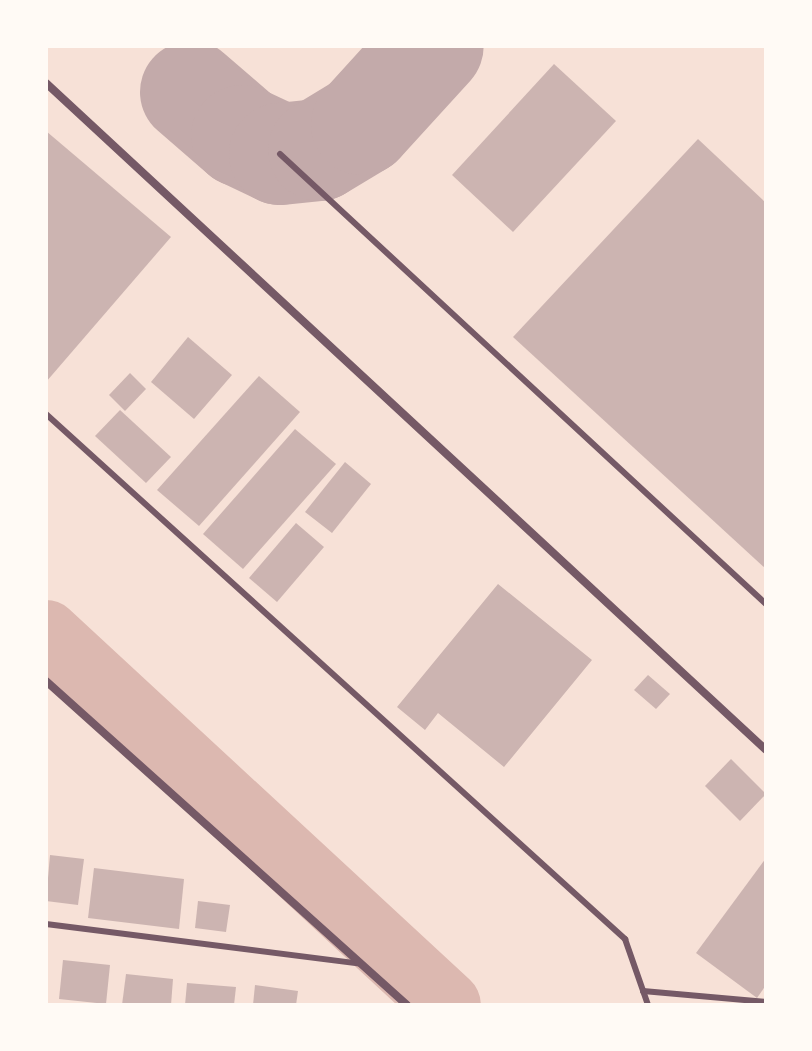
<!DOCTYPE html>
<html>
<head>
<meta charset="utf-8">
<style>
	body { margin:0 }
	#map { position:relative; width:812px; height:1051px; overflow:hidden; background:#f7e1d7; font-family:Rubik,sans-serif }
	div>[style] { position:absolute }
	.river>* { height:68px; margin:-34px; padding:0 34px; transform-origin:34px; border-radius:34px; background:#dcb8b0 }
	.taxiway>* { height:102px; margin:-51px; padding:0 51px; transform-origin:51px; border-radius:51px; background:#c3aaaa }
	.building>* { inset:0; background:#ccb4b1 }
	.service>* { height:6px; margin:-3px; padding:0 3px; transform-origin:3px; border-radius:3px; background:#755966 }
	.minor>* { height:8px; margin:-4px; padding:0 4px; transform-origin:4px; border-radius:4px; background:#755966 }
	span { translate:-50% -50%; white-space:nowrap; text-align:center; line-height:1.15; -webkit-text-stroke:6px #fffaf5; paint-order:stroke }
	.frame { position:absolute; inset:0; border:48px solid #fffaf5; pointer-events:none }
</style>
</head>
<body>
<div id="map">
	<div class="river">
		<div style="left:46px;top:634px;width:546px;rotate:42.77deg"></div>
	</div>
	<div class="taxiway">
		<div style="left:191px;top:92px;width:67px;rotate:40.8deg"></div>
		<div style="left:242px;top:136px;width:42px;rotate:25.3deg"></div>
		<div style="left:280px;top:154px;width:39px;rotate:-6deg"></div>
		<div style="left:319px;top:150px;width:50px;rotate:-31.2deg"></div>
		<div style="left:362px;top:124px;width:105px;rotate:-47.7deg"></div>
	</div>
	<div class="building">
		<div style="clip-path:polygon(554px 64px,616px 121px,513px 232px,452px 175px)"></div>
		<div style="clip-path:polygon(46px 131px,171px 237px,46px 382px)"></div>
		<div style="clip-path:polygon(698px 139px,766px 203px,766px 569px,513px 337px)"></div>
		<div style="clip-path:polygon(188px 337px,232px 375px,194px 419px,151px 382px)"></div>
		<div style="clip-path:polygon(130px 373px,146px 389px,125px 411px,109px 395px)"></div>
		<div style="clip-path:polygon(259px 376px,300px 412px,199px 526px,157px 490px)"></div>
		<div style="clip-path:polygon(120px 410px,171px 457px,146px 483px,95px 436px)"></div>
		<div style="clip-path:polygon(295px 429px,336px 464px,243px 569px,203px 534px)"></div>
		<div style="clip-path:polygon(345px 462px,371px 484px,332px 533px,305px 512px)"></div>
		<div style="clip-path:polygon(296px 523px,324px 547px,277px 602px,249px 578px)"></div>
		<div style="clip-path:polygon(498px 584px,592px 660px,504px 767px,438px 713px,425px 730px,397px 707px)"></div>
		<div style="clip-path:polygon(648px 675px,670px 694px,656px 709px,634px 690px)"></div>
		<div style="clip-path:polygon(731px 759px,766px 794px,740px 821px,705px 786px)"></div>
		<div style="clip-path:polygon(50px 855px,84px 859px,78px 905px,46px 901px)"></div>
		<div style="clip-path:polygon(766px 858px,766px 985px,757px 998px,696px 953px)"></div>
		<div style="clip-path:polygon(94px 868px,184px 879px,179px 929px,88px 918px)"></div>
		<div style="clip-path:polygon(198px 901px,230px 905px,226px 932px,195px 928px)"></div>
		<div style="clip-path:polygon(63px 960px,110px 965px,106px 1004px,59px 999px)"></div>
		<div style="clip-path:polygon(126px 974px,173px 979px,171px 1005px,122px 1005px)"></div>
		<div style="clip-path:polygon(187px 983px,236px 987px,234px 1005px,185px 1005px)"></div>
		<div style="clip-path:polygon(255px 985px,298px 991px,296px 1005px,253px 1005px)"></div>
	</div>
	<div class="service">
		<div style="left:280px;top:154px;width:662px;rotate:42.8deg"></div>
		<div style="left:46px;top:414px;width:782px;rotate:42.2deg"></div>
		<div style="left:625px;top:939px;width:70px;rotate:70.8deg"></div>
		<div style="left:46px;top:924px;width:318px;rotate:7.2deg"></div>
		<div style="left:643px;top:991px;width:123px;rotate:5.1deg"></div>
	</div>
	<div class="minor">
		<div style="left:46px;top:83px;width:981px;rotate:42.81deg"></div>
		<div style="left:46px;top:681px;width:485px;rotate:41.9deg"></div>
	</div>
	<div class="frame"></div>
</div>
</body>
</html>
